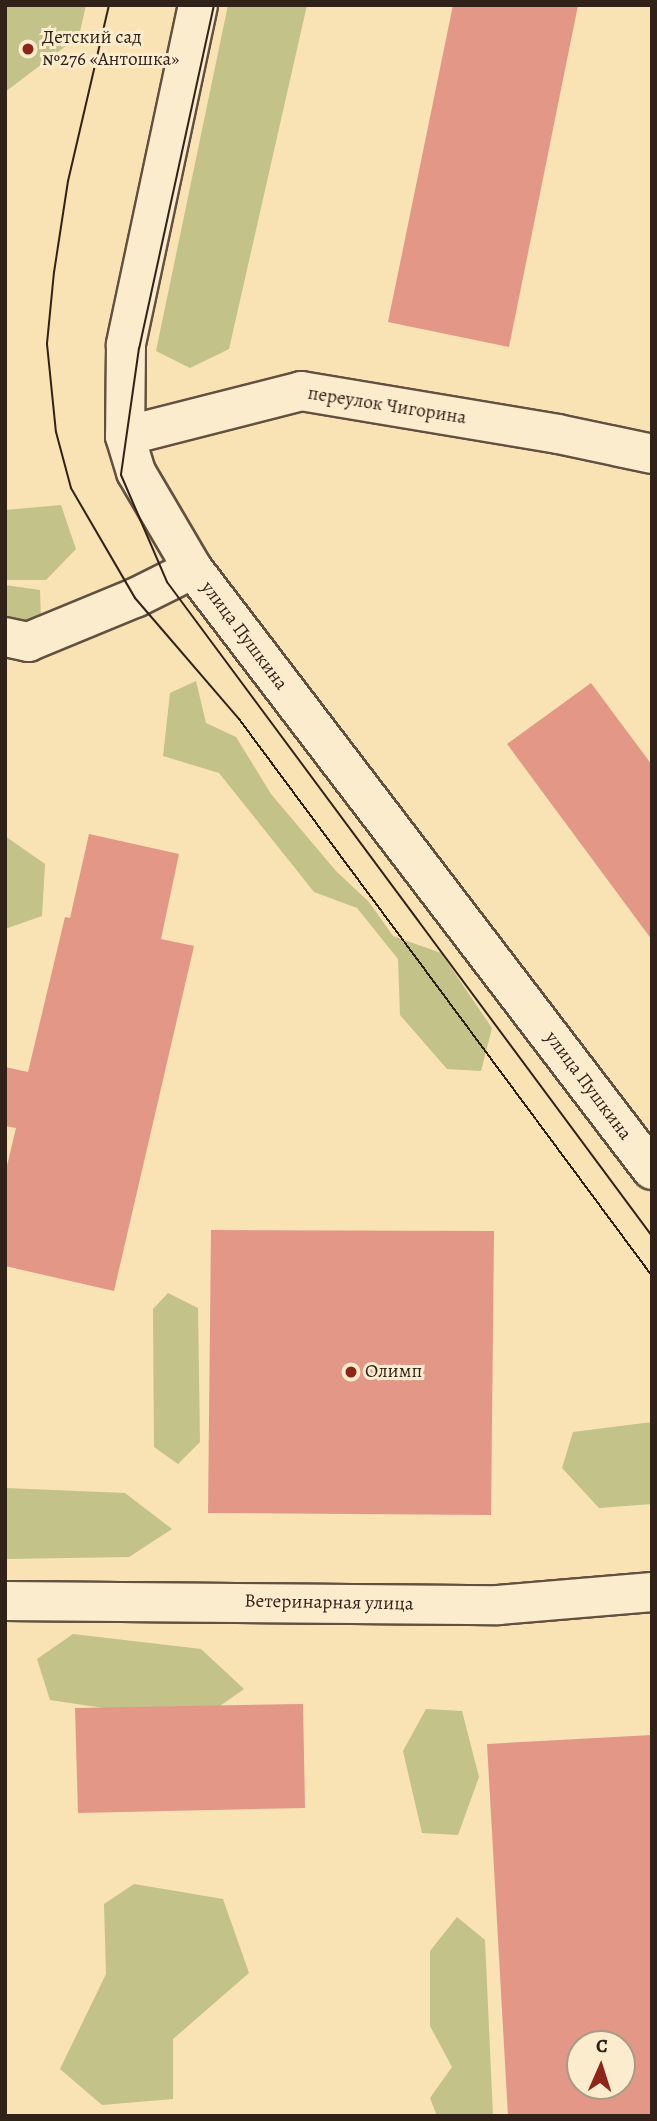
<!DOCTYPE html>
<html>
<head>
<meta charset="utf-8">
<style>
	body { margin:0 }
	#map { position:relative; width:657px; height:2121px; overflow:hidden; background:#f9e2b3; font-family:Alegreya,serif }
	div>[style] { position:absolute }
	.green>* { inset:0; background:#c2c289 }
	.building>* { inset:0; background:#e39787 }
	.roads { filter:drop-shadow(2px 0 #625140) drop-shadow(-2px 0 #625140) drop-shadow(0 2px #625140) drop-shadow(0 -2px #625140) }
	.street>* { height:38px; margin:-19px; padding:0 19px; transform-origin:19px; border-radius:19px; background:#fbecce }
	.tram>* { height:2px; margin:-1px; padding:0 1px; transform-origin:1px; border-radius:1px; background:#302119 }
	.dots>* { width:19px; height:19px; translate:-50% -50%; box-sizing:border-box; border:4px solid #fbecce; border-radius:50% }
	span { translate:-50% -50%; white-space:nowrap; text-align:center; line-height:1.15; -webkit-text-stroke:6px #fbecce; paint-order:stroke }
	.poi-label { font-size:19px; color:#302119 }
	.left { translate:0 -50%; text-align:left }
	.street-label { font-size:19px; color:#302119 }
	.frame { position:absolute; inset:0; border:7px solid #302119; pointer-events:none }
	.north { position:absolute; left:566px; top:2030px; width:70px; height:70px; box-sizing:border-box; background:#fbecce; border:2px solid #aa9b86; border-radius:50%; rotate:3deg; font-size:19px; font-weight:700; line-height:28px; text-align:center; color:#302119 }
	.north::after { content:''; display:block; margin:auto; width:24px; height:32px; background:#8f2418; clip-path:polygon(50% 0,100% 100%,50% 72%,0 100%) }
</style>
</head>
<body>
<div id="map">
	<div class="green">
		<div style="clip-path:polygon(5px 5px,86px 5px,79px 36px,5px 92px)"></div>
		<div style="clip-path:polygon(228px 5px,307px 5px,229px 349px,190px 368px,156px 351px)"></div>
		<div style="clip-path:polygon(61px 505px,76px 549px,46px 580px,5px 580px,5px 510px)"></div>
		<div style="clip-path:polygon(5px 585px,40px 590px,42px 657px,5px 659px)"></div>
		<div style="clip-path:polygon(196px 681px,206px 723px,236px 737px,271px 794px,336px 871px,369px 902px,393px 936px,441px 953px,492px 1028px,481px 1071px,447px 1069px,400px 1015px,398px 959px,357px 908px,314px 892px,219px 773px,163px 756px,170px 693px)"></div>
		<div style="clip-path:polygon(5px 836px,45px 864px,42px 916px,5px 929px)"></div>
		<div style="clip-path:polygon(168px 1293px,198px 1308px,200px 1442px,178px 1464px,154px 1447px,153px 1309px)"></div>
		<div style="clip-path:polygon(652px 1422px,652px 1504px,599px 1508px,562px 1468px,573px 1432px)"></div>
		<div style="clip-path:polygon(5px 1488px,125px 1493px,172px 1529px,129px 1557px,5px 1559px)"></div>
		<div style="clip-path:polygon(73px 1634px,201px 1649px,244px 1689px,197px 1722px,50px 1700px,37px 1659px)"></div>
		<div style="clip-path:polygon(426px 1709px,462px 1711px,479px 1777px,458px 1835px,422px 1833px,403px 1751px)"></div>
		<div style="clip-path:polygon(134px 1884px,223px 1899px,249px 1973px,173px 2039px,173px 2099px,102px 2105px,60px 2069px,106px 1974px,104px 1904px)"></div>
		<div style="clip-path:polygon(457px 1917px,485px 1940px,493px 2116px,437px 2116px,430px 2098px,452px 2067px,430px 2026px,430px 1951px)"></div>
	</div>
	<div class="building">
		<div style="clip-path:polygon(453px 5px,578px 5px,509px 347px,388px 322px)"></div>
		<div style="clip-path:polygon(591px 683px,652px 765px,652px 940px,507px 744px)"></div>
		<div style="clip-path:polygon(89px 834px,179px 854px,161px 939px,194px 946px,114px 1291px,5px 1266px,5px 1174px,16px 1128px,5px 1126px,5px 1067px,28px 1072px,65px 917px,70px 918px)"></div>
		<div style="clip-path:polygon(211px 1230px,494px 1231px,491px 1515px,208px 1513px)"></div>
		<div style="clip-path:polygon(303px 1704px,305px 1808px,78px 1813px,75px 1708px)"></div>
		<div style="clip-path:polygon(evenodd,652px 1735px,652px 2116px,508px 2116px,487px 1744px,652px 1735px,580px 2044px,622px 2044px,622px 2086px,580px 2086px,580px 2044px)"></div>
	</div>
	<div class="roads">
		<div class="street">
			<div style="left:198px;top:5px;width:348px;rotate:102deg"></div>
			<div style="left:126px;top:345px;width:91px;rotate:90.6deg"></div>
			<div style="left:125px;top:436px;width:38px;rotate:73deg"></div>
			<div style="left:136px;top:472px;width:113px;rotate:59.6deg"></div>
			<div style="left:193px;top:569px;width:756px;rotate:52.63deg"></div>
			<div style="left:125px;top:436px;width:182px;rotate:-14.3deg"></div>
			<div style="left:301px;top:391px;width:261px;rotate:9.5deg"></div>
			<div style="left:558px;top:434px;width:96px;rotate:12deg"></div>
			<div style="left:5px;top:637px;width:24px;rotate:12deg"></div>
			<div style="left:28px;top:642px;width:116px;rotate:-22.4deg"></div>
			<div style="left:135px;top:598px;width:65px;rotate:-26.6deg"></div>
			<div style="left:5px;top:1601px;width:493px;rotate:0.5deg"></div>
			<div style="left:498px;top:1605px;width:155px;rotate:-4.8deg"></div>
		</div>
	</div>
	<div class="tram">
		<div style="left:109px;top:5px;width:181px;rotate:103.1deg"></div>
		<div style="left:68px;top:181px;width:92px;rotate:98.7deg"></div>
		<div style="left:54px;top:272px;width:72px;rotate:95.6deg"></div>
		<div style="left:47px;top:344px;width:88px;rotate:84.2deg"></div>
		<div style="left:56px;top:432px;width:58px;rotate:75deg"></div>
		<div style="left:71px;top:488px;width:127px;rotate:59.8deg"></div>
		<div style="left:135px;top:598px;width:160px;rotate:49.3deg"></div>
		<div style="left:239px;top:719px;width:693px;rotate:53.44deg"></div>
		<div style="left:214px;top:5px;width:351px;rotate:102.3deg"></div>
		<div style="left:139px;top:348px;width:128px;rotate:98.1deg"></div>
		<div style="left:121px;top:475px;width:116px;rotate:66.7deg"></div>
		<div style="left:167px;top:582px;width:814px;rotate:53.44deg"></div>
	</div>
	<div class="dots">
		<div style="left:28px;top:49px;background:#8f2418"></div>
		<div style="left:351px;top:1372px;background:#8f2418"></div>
	</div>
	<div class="poi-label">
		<span class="left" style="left:42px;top:49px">Детский сад<br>№276 «Антошка»</span>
		<span class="left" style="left:365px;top:1372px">Олимп</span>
	</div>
	<div class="street-label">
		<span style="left:387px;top:406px;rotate:9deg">переулок Чигорина</span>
		<span style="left:244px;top:636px;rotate:53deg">улица Пушкина</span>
		<span style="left:588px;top:1086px;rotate:53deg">улица Пушкина</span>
		<span style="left:329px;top:1603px;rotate:1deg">Ветеринарная улица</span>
	</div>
	<div class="frame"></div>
	<div class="north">С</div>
</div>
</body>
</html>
